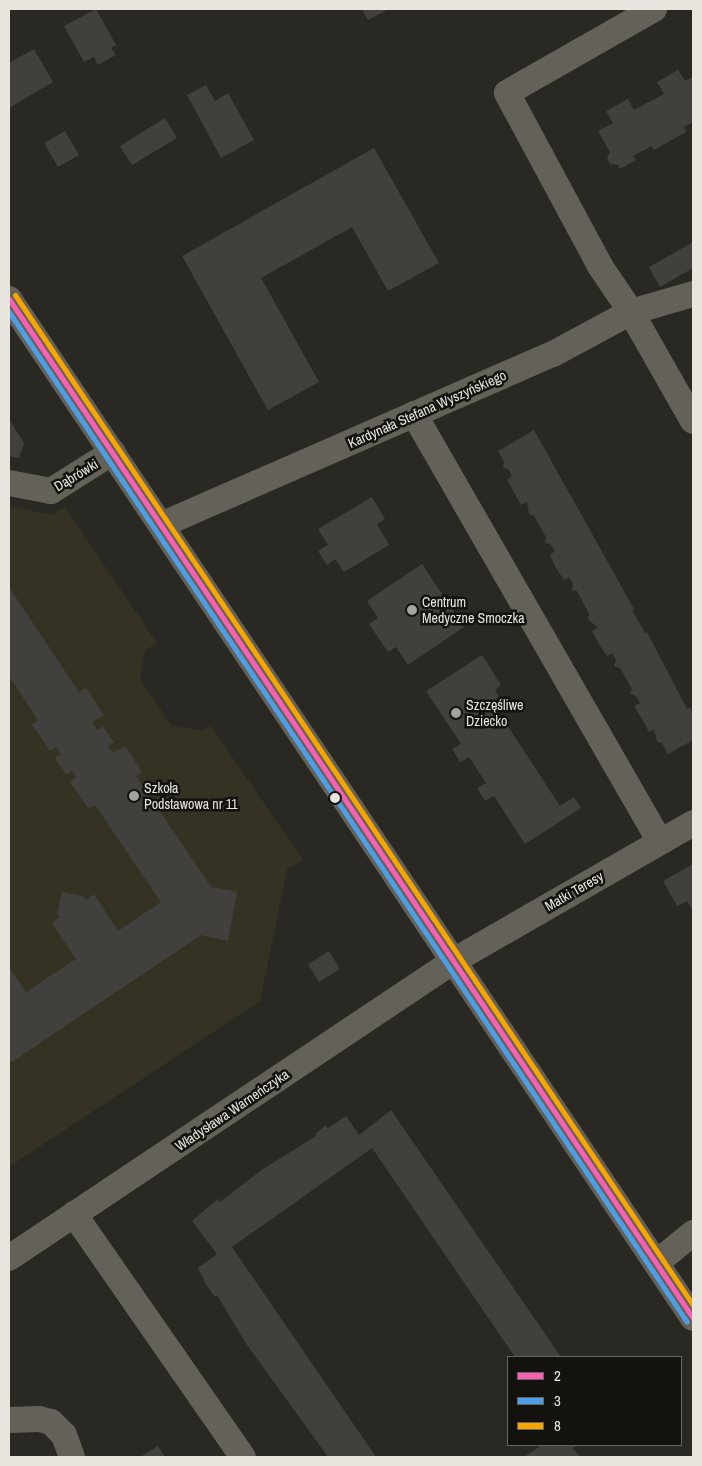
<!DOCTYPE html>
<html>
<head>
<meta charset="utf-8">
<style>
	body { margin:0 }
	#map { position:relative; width:702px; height:1466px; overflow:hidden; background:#2a2822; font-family:"Archivo Narrow",sans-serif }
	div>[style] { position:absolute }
	.built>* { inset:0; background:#363223 }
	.building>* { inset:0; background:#42403c }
	.minor>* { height:26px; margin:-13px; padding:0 13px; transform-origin:13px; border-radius:13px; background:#646258 }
	.bus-1>* { height:5px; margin:-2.5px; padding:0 2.5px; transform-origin:2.5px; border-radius:2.5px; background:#f860b3 }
	.bus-2>* { height:5px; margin:-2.5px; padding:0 2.5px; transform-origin:2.5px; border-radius:2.5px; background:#4d9ee5 }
	.bus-3>* { height:5px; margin:-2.5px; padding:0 2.5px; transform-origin:2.5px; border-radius:2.5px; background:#f7a600 }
	.dots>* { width:14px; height:14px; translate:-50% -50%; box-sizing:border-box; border:2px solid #14120e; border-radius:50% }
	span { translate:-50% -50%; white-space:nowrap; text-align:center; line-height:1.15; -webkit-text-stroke:5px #14120e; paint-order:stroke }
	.street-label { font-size:14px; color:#e7e5de }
	.poi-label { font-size:14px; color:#e7e5de }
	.left { translate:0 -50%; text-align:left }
	.frame { position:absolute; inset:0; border:10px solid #e7e5de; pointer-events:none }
	.legend { position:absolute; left:507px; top:1356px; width:175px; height:90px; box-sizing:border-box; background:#14120e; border:1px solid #686661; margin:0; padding:6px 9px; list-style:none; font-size:15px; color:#e7e5de }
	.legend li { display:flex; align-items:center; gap:10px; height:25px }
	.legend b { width:25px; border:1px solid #686661 }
</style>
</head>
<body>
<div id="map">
	<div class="built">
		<div style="clip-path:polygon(9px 506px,52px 515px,65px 507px,157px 643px,145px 650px,140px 679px,171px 725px,201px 731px,211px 726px,303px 860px,287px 869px,260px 1001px,9px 1167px)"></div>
	</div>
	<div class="building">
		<div style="clip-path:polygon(96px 9px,116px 45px,111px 48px,116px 55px,98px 65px,94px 57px,84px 62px,64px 26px)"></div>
		<div style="clip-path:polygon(362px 9px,389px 9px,368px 20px)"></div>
		<div style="clip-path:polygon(34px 49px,53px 82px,9px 108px,9px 63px)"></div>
		<div style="clip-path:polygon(678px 70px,685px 81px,693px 77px,693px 122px,684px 127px,686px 132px,654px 150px,652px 146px,633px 156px,636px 160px,620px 169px,618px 165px,610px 164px,607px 158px,610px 152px,598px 131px,613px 123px,606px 111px,628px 99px,634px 110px,664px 94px,657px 82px)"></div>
		<div style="clip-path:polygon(206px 85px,215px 101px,228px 93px,254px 140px,221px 158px,187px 95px)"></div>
		<div style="clip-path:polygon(165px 118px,177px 138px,132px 165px,120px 146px)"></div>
		<div style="clip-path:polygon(65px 131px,79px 155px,58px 167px,44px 143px)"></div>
		<div style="clip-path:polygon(374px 148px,439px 263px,388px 291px,352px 227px,261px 278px,319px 382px,268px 410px,182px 256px)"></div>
		<div style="clip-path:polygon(693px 242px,693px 268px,660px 287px,649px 267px)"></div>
		<div style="clip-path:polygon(9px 419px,24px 443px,19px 458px,9px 456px)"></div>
		<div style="clip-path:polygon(534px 430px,634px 609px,632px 610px,645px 633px,647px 632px,687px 709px,690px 707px,693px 714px,693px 740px,668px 754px,662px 743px,657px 742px,654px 729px,649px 732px,642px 719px,634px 706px,640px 703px,636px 696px,630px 694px,632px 689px,620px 668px,614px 666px,616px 660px,612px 653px,607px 656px,599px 644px,592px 631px,598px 628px,588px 619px,589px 614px,577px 591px,572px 590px,573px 584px,569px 577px,564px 580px,556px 568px,550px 555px,555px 551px,550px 544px,545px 543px,546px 537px,534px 516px,529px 514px,527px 502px,521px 505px,507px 480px,512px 476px,508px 469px,503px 468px,504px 462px,498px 451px)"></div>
		<div style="clip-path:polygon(372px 497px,385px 519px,377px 524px,389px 545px,344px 572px,335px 559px,327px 565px,318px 551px,328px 545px,318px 529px)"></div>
		<div style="clip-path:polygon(422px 564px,464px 627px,408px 665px,396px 647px,388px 652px,369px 624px,378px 618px,367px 601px)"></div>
		<div style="clip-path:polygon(9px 587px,79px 692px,86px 688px,104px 715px,92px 722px,97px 730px,103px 726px,114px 742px,108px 746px,113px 753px,125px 746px,142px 772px,136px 776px,211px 887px,237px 892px,228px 941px,201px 935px,12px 1062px,9px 1058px,9px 967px,26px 992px,76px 959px,52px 923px,60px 917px,57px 914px,62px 892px,83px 896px,86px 900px,94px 894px,118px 931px,161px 902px,95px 805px,89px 809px,70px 782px,76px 777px,72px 771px,66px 774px,55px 758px,61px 754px,56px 747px,50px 751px,32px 725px,38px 720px,9px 676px)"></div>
		<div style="clip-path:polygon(482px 655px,501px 685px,495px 690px,499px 697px,492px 702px,560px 806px,574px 797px,581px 808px,525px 844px,494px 796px,485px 801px,477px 788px,486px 783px,469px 757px,460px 762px,452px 749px,461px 744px,426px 691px)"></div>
		<div style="clip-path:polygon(693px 864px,693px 911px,687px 901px,677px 906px,663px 881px)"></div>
		<div style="clip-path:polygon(329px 951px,340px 969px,319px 982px,308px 964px)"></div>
		<div style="clip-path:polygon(391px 1110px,561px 1357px,515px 1357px,372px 1148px,232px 1247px,376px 1457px,328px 1457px,245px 1342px,217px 1295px,215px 1297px,207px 1286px,198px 1268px,217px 1254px,192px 1221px,218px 1199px,220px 1202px,263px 1169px,316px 1136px,315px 1134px,325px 1126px,328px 1128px,346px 1116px,359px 1135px)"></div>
		<div style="clip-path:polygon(542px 1445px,578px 1445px,573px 1448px,580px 1457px,524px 1457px)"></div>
		<div style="clip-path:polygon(158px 1446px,165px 1457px,140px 1457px)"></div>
	</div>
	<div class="minor">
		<div style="left:654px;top:9px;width:169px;rotate:150.3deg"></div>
		<div style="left:507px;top:93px;width:196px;rotate:61.7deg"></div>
		<div style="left:600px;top:266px;width:55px;rotate:56deg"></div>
		<div style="left:631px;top:312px;width:125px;rotate:60.4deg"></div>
		<div style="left:9px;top:299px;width:1227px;rotate:56.13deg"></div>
		<div style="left:414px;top:414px;width:493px;rotate:60.1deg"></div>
		<div style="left:9px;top:483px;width:43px;rotate:10.8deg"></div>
		<div style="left:51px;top:491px;width:73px;rotate:-32.2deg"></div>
		<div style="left:161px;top:525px;width:428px;rotate:-23.6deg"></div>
		<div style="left:553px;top:354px;width:89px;rotate:-28.3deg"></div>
		<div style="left:631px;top:312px;width:65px;rotate:-16.2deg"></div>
		<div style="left:74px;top:1214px;width:296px;rotate:55.2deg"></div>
		<div style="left:9px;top:1258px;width:536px;rotate:-33.75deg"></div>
		<div style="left:455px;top:960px;width:275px;rotate:-29.9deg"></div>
		<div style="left:656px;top:1263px;width:48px;rotate:-39deg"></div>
		<div style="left:9px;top:1420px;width:30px;rotate:-2deg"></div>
		<div style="left:39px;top:1419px;width:12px;rotate:14deg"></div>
		<div style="left:51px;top:1422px;width:18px;rotate:45deg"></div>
		<div style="left:64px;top:1435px;width:23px;rotate:70deg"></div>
	</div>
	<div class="bus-1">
		<div style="left:9px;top:299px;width:1227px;rotate:56.13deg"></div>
	</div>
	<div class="bus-2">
		<div style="left:9px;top:312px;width:1216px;rotate:56.13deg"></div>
	</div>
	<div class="bus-3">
		<div style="left:15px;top:295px;width:1216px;rotate:56.13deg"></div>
	</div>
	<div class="dots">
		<div style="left:412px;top:610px;background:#a5a39c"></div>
		<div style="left:456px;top:713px;background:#a5a39c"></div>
		<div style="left:134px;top:796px;background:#a5a39c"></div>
		<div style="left:335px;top:798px;background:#e7e5de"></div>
	</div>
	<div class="street-label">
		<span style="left:427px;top:409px;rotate:-24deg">Kardynała Stefana Wyszyńskiego</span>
		<span style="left:76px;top:475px;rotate:-31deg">Dąbrówki</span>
		<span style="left:574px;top:891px;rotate:-30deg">Matki Teresy</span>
		<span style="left:232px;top:1110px;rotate:-34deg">Władysława Warneńczyka</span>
	</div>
	<div class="poi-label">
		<span class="left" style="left:422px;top:610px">Centrum<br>Medyczne Smoczka</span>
		<span class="left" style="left:466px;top:713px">Szczęśliwe<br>Dziecko</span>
		<span class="left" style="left:144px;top:796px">Szkoła<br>Podstawowa nr 11</span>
	</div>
	<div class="frame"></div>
	<ul class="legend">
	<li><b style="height:6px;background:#f860b3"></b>2</li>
	<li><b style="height:6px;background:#4d9ee5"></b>3</li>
	<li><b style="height:6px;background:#f7a600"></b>8</li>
	</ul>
</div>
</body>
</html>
